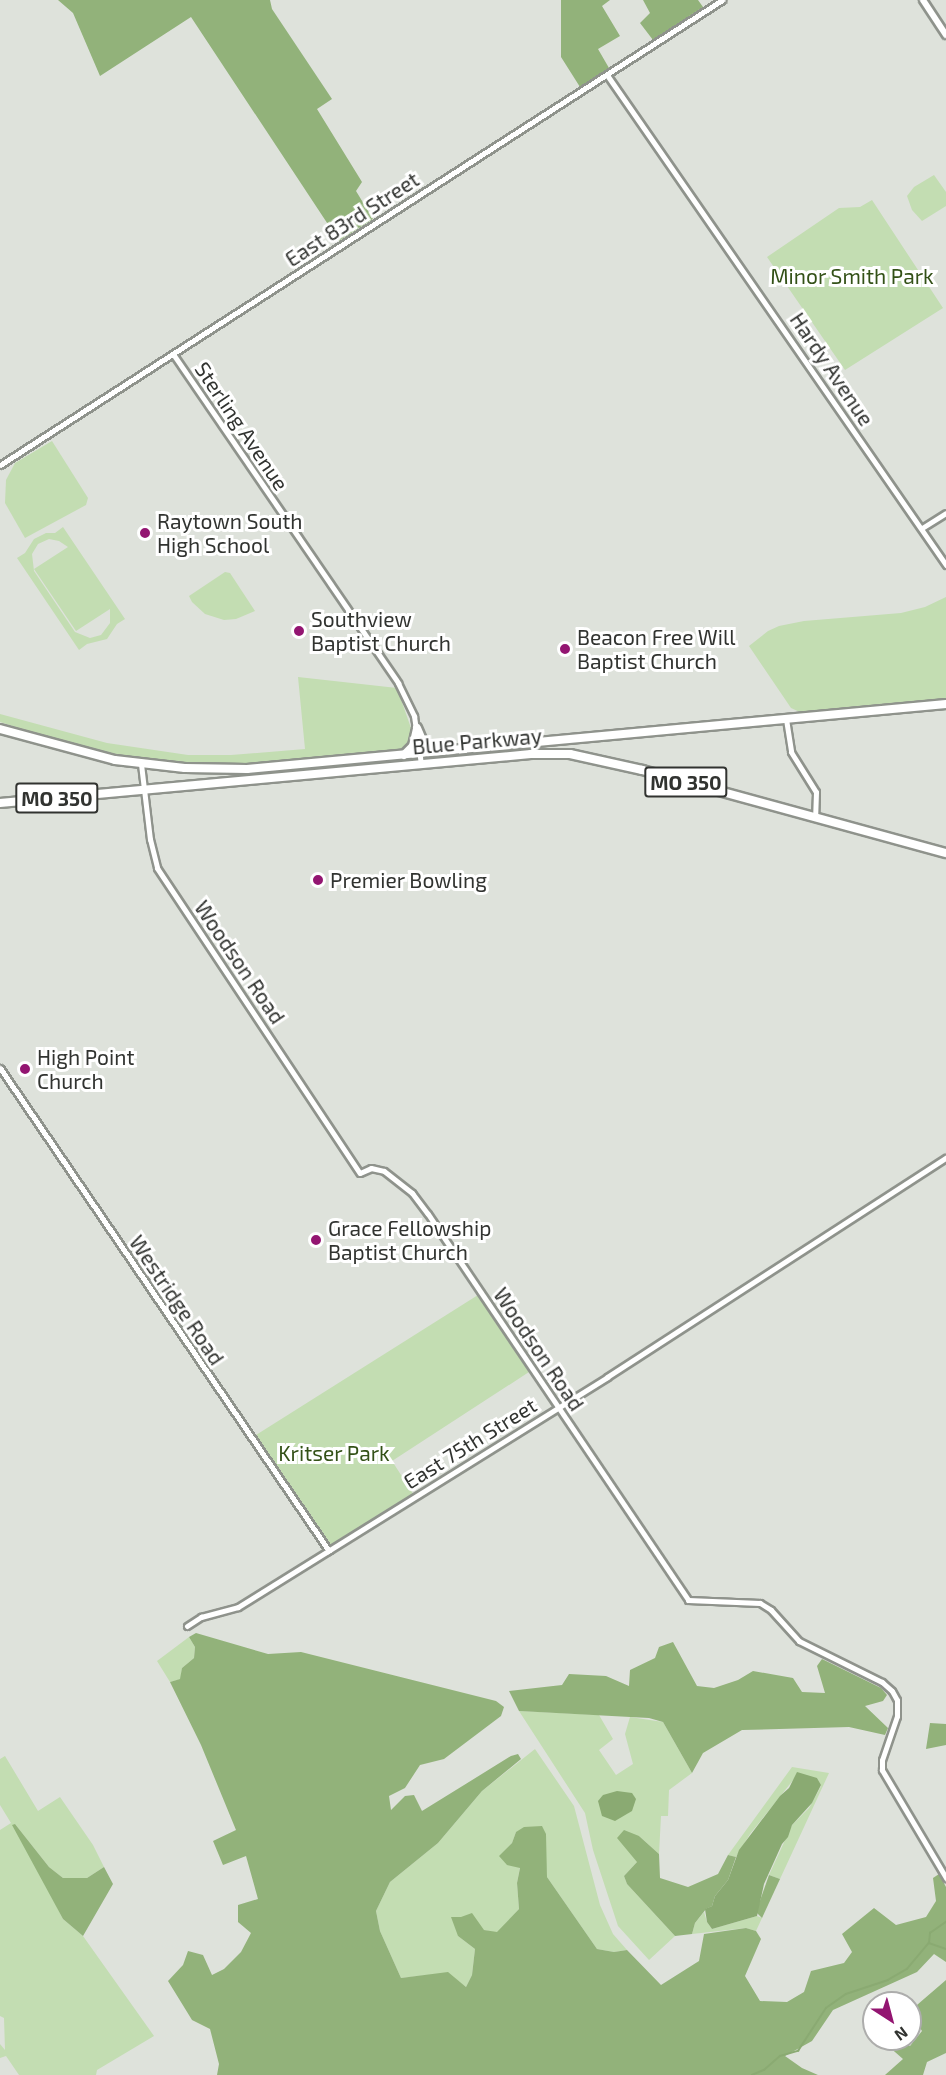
<!DOCTYPE html>
<html>
<head>
<meta charset="utf-8">
<style>
	body { margin:0 }
	#map { position:relative; width:946px; height:2075px; overflow:hidden; background:#dee2db; font-family:"Exo 2",sans-serif }
	div>[style] { position:absolute }
	.green>* { inset:0; background:#c3ddb2 }
	.forest>* { inset:0; background:#92b27a }
	.water>* { inset:0; background:#8aaa72 }
	.stream>* { height:1.5px; margin:-0.75px; padding:0 0.75px; transform-origin:0.75px; border-radius:0.75px; background:#8aaa72 }
	.roads { filter:drop-shadow(2px 0 #8f938c) drop-shadow(-2px 0 #8f938c) drop-shadow(0 2px #8f938c) drop-shadow(0 -2px #8f938c) }
	.tertiary>* { height:5px; margin:-2.5px; padding:0 2.5px; transform-origin:2.5px; border-radius:2.5px; background:#fff }
	.secondary>* { height:6px; margin:-3px; padding:0 3px; transform-origin:3px; border-radius:3px; background:#fff }
	.trunk>* { height:8px; margin:-4px; padding:0 4px; transform-origin:4px; border-radius:4px; background:#fff }
	.dots>* { width:16px; height:16px; translate:-50% -50%; box-sizing:border-box; border:3px solid #fff; border-radius:50% }
	span { translate:-50% -50%; white-space:nowrap; text-align:center; line-height:1.15; -webkit-text-stroke:6px #fff; paint-order:stroke }
	.shield-label span { padding:2px 4px; background:#fff; border:2px solid; border-radius:4px; -webkit-text-stroke-width:0 }
	.shield-label { font-size:20px; color:#313330; font-weight:700 }
	.street-label { font-size:21px; color:#313330 }
	.park-label { font-size:21px; color:#335117 }
	.poi-label { font-size:21px; color:#313330 }
	.left { translate:0 -50%; text-align:left }
	.north { position:absolute; left:862px; top:1991px; width:60px; height:60px; box-sizing:border-box; background:#fff; border:2px solid #adadac; border-radius:50%; rotate:144deg; font-size:16px; font-weight:700; line-height:24px; text-align:center; color:#313330 }
	.north::after { content:''; display:block; margin:auto; width:21px; height:27px; background:#931571; clip-path:polygon(50% 0,100% 100%,50% 72%,0 100%) }
</style>
</head>
<body>
<div id="map">
	<div class="green">
		<div style="clip-path:polygon(934px 175px,946px 192px,946px 206px,922px 221px,912px 210px,907px 196px,914px 187px)"></div>
		<div style="clip-path:polygon(872px 200px,943px 308px,845px 370px,767px 257px,839px 208px,860px 207px)"></div>
		<div style="clip-path:polygon(52px 441px,88px 498px,86px 505px,25px 538px,5px 503px,6px 480px,15px 463px)"></div>
		<div style="clip-path:polygon(evenodd,63px 527px,125px 619px,117px 624px,107px 639px,87px 644px,79px 650px,17px 558px,25px 553px,34px 539px,46px 533px,55px 533px,63px 527px,49px 539px,59px 541px,68px 547px,34px 569px,76px 631px,110px 609px,110px 623px,101px 635px,90px 638px,75px 632px,34px 571px,32px 554px,38px 544px,49px 539px)"></div>
		<div style="clip-path:polygon(225px 572px,230px 573px,255px 611px,236px 619px,224px 620px,205px 614px,192px 602px,189px 596px)"></div>
		<div style="clip-path:polygon(946px 597px,946px 700px,802px 713px,791px 708px,749px 646px,768px 631px,779px 626px,804px 621px,901px 613px,925px 607px)"></div>
		<div style="clip-path:polygon(298px 677px,397px 688px,411px 728px,411px 744px,396px 752px,269px 763px,194px 764px,152px 761px,75px 746px,0 722px,0 714px,107px 743px,188px 755px,231px 755px,305px 749px)"></div>
		<div style="clip-path:polygon(478px 1295px,529px 1372px,392px 1461px,414px 1495px,328px 1547px,253px 1437px)"></div>
		<div style="clip-path:polygon(189px 1637px,195px 1647px,194px 1658px,182px 1668px,181px 1679px,170px 1682px,157px 1661px)"></div>
		<div style="clip-path:polygon(519px 1711px,599px 1715px,613px 1739px,599px 1750px,616px 1775px,633px 1764px,625px 1734px,630px 1717px,663px 1722px,692px 1773px,669px 1790px,668px 1816px,661px 1816px,659px 1854px,639px 1836px,637px 1862px,624px 1876px,627px 1884px,675px 1936px,649px 1960px,618px 1926px,593px 1850px,585px 1813px)"></div>
		<div style="clip-path:polygon(535px 1749px,574px 1806px,600px 1905px,613px 1934px,627px 1950px,614px 1952px,597px 1949px,547px 1877px,545px 1856px,516px 1832px,512px 1843px,500px 1856px,520px 1867px,517px 1883px,519px 1909px,497px 1933px,484px 1930px,458px 1936px,475px 1949px,472px 1975px,466px 1987px,448px 1973px,401px 1978px,380px 1931px,376px 1911px,390px 1882px,438px 1843px,482px 1791px)"></div>
		<div style="clip-path:polygon(5px 1756px,38px 1811px,60px 1797px,93px 1845px,104px 1867px,87px 1878px,63px 1878px,49px 1867px,15px 1824px,63px 1919px,83px 1936px,154px 2036px,97px 2070px,96px 2075px,19px 2075px,6px 2056px,0 2058px,0 2044px,5px 2050px,4px 2018px,0 2016px,0 1830px,11px 1823px,0 1805px,0 1759px)"></div>
		<div style="clip-path:polygon(792px 1767px,829px 1773px,780px 1879px,769px 1875px,792px 1825px,809px 1808px,818px 1792px,821px 1786px,817px 1778px,794px 1779px,750px 1834px,736px 1857px,728px 1855px)"></div>
		<div style="clip-path:polygon(704px 1912px,707px 1922px,712px 1929px,757px 1916px,762px 1918px,756px 1931px,746px 1928px,692px 1934px,695px 1923px)"></div>
	</div>
	<div class="forest">
		<div style="clip-path:polygon(58px 0,270px 0,272px 9px,332px 99px,317px 109px,362px 182px,356px 191px,373px 219px,339px 241px,191px 17px,100px 76px,73px 13px)"></div>
		<div style="clip-path:polygon(561px 0,610px 0,602px 6px,620px 36px,598px 49px,609px 68px,580px 87px,561px 57px)"></div>
		<div style="clip-path:polygon(643px 0,698px 0,703px 7px,653px 40px,640px 23px,650px 13px)"></div>
		<div style="clip-path:polygon(196px 1633px,268px 1654px,301px 1652px,496px 1701px,504px 1707px,501px 1716px,444px 1759px,420px 1765px,405px 1788px,389px 1796px,391px 1810px,405px 1796px,414px 1795px,422px 1811px,511px 1756px,518px 1754px,521px 1759px,482px 1791px,438px 1843px,390px 1882px,376px 1911px,380px 1931px,401px 1978px,448px 1972px,466px 1987px,472px 1975px,475px 1949px,458px 1936px,451px 1917px,461px 1917px,472px 1913px,484px 1930px,497px 1932px,519px 1909px,517px 1883px,520px 1868px,507px 1865px,499px 1856px,512px 1843px,516px 1832px,524px 1827px,542px 1826px,546px 1834px,547px 1877px,597px 1949px,614px 1952px,627px 1950px,661px 1985px,699px 1961px,704px 1934px,746px 1928px,756px 1931px,761px 1939px,745px 1976px,760px 2001px,787px 2002px,804px 1992px,811px 1971px,844px 1963px,852px 1952px,842px 1934px,874px 1908px,896px 1925px,926px 1917px,936px 1901px,933px 1878px,939px 1874px,946px 1887px,946px 1962px,934px 1954px,917px 1972px,833px 2010px,812px 2041px,785px 2056px,802px 2068px,818px 2075px,217px 2075px,219px 2064px,210px 2029px,192px 2020px,168px 1981px,183px 1965px,188px 1951px,203px 1955px,212px 1975px,224px 1969px,241px 1952px,251px 1933px,238px 1922px,238px 1905px,258px 1899px,246px 1856px,223px 1865px,213px 1841px,236px 1830px,201px 1745px,170px 1682px,180px 1679px,182px 1668px,194px 1658px,195px 1647px,189px 1637px)"></div>
		<div style="clip-path:polygon(673px 1642px,697px 1686px,714px 1688px,738px 1680px,753px 1671px,793px 1678px,802px 1692px,825px 1693px,817px 1666px,822px 1659px,881px 1688px,887px 1695px,883px 1701px,865px 1706px,888px 1728px,885px 1735px,849px 1727px,742px 1730px,703px 1753px,692px 1773px,663px 1722px,649px 1718px,519px 1711px,509px 1691px,562px 1685px,569px 1674px,606px 1676px,629px 1686px,630px 1670px,655px 1658px,659px 1647px)"></div>
		<div style="clip-path:polygon(930px 1723px,946px 1724px,946px 1745px,926px 1749px)"></div>
		<div style="clip-path:polygon(15px 1824px,49px 1867px,63px 1878px,87px 1878px,104px 1867px,113px 1884px,83px 1936px,63px 1919px,12px 1825px)"></div>
		<div style="clip-path:polygon(624px 1830px,639px 1836px,659px 1854px,660px 1878px,688px 1887px,718px 1874px,728px 1855px,736px 1857px,728px 1880px,715px 1896px,712px 1906px,706px 1909px,695px 1923px,692px 1934px,675px 1936px,627px 1884px,624px 1876px,637px 1862px,617px 1838px)"></div>
		<div style="clip-path:polygon(769px 1875px,780px 1879px,762px 1918px,756px 1912px)"></div>
		<div style="clip-path:polygon(946px 1980px,946px 2053px,927px 2062px,923px 2075px,885px 2075px,903px 2059px,887px 2045px,888px 2039px,896px 2039px,910px 2046px,922px 2031px,915px 2020px,910px 2023px,910px 2011px)"></div>
	</div>
	<div class="water">
		<div style="clip-path:polygon(797px 1772px,817px 1778px,821px 1785px,812px 1803px,792px 1825px,788px 1837px,782px 1844px,764px 1884px,757px 1916px,712px 1929px,707px 1922px,705px 1909px,712px 1906px,715px 1896px,728px 1880px,739px 1850px,780px 1796px,789px 1788px)"></div>
		<div style="clip-path:polygon(617px 1791px,632px 1793px,636px 1799px,632px 1811px,615px 1821px,602px 1816px,598px 1801px,603px 1795px)"></div>
	</div>
	<div class="stream">
		<div style="left:929px;top:1943px;width:10px;rotate:-84deg"></div>
		<div style="left:930px;top:1933px;width:19px;rotate:-35deg"></div>
		<div style="left:752px;top:2075px;width:13px;rotate:-23deg"></div>
		<div style="left:764px;top:2070px;width:21px;rotate:-41deg"></div>
		<div style="left:780px;top:2056px;width:19px;rotate:-16deg"></div>
		<div style="left:798px;top:2051px;width:51px;rotate:-56.9deg"></div>
		<div style="left:826px;top:2008px;width:24px;rotate:-35deg"></div>
		<div style="left:846px;top:1994px;width:44px;rotate:-18.4deg"></div>
		<div style="left:888px;top:1980px;width:22px;rotate:-30deg"></div>
		<div style="left:907px;top:1969px;width:34px;rotate:-50deg"></div>
		<div style="left:929px;top:1943px;width:18px;rotate:19deg"></div>
	</div>
	<div class="roads">
		<div class="tertiary">
			<div style="left:607px;top:75px;width:596px;rotate:55.32deg"></div>
			<div style="left:173px;top:354px;width:399px;rotate:55.6deg"></div>
			<div style="left:398px;top:683px;width:37px;rotate:64deg"></div>
			<div style="left:414px;top:716px;width:49px;rotate:81.7deg"></div>
			<div style="left:0;top:465px;width:859px;rotate:-32.78deg"></div>
			<div style="left:922px;top:528px;width:28px;rotate:-32deg"></div>
			<div style="left:786px;top:719px;width:33px;rotate:81deg"></div>
			<div style="left:791px;top:752px;width:47px;rotate:58deg"></div>
			<div style="left:816px;top:792px;width:25px;rotate:92deg"></div>
			<div style="left:141px;top:764px;width:76px;rotate:83.2deg"></div>
			<div style="left:150px;top:839px;width:30px;rotate:76deg"></div>
			<div style="left:157px;top:868px;width:366px;rotate:56.4deg"></div>
			<div style="left:360px;top:1173px;width:12px;rotate:-24deg"></div>
			<div style="left:371px;top:1168px;width:13px;rotate:13deg"></div>
			<div style="left:384px;top:1171px;width:36px;rotate:38deg"></div>
			<div style="left:412px;top:1193px;width:26px;rotate:53deg"></div>
			<div style="left:428px;top:1214px;width:465px;rotate:56deg"></div>
			<div style="left:688px;top:1600px;width:72px;rotate:2.4deg"></div>
			<div style="left:760px;top:1603px;width:13px;rotate:32deg"></div>
			<div style="left:771px;top:1610px;width:42px;rotate:47.9deg"></div>
			<div style="left:799px;top:1641px;width:93px;rotate:26.3deg"></div>
			<div style="left:882px;top:1682px;width:13px;rotate:42deg"></div>
			<div style="left:892px;top:1691px;width:10px;rotate:61deg"></div>
			<div style="left:897px;top:1700px;width:16px;rotate:90deg"></div>
			<div style="left:897px;top:1716px;width:46px;rotate:108.8deg"></div>
			<div style="left:882px;top:1760px;width:10px;rotate:90deg"></div>
			<div style="left:882px;top:1770px;width:126px;rotate:59.3deg"></div>
			<div style="left:0;top:1068px;width:584px;rotate:55.74deg"></div>
			<div style="left:187px;top:1626px;width:17px;rotate:-33deg"></div>
			<div style="left:201px;top:1617px;width:38px;rotate:-15deg"></div>
			<div style="left:238px;top:1607px;width:435px;rotate:-31.9deg"></div>
			<div style="left:607px;top:1377px;width:404px;rotate:-32.9deg"></div>
		</div>
		<div class="secondary">
			<div style="left:923px;top:0;width:42px;rotate:56.7deg"></div>
		</div>
		<div class="trunk">
			<div style="left:417px;top:728px;width:15px;rotate:67deg"></div>
			<div style="left:423px;top:742px;width:7px;rotate:34deg"></div>
			<div style="left:429px;top:746px;width:13px;rotate:9deg"></div>
			<div style="left:0;top:729px;width:119px;rotate:15.1deg"></div>
			<div style="left:115px;top:760px;width:70px;rotate:6.5deg"></div>
			<div style="left:185px;top:768px;width:62px;rotate:0.9deg"></div>
			<div style="left:247px;top:769px;width:702px;rotate:-5.31deg"></div>
			<div style="left:404px;top:755px;width:13px;rotate:-45deg"></div>
			<div style="left:413px;top:746px;width:17px;rotate:-77deg"></div>
			<div style="left:0;top:803px;width:533px;rotate:-5.27deg"></div>
			<div style="left:531px;top:754px;width:39px"></div>
			<div style="left:570px;top:754px;width:74px;rotate:12.5deg"></div>
			<div style="left:642px;top:770px;width:315px;rotate:15.3deg"></div>
		</div>
	</div>
	<div class="dots">
		<div style="left:145px;top:533px;background:#931571"></div>
		<div style="left:299px;top:631px;background:#931571"></div>
		<div style="left:565px;top:649px;background:#931571"></div>
		<div style="left:318px;top:880px;background:#931571"></div>
		<div style="left:25px;top:1069px;background:#931571"></div>
		<div style="left:316px;top:1240px;background:#931571"></div>
	</div>
	<div class="shield-label">
		<span style="left:686px;top:782px">MO 350</span>
		<span style="left:57px;top:798px">MO 350</span>
	</div>
	<div class="street-label">
		<span style="left:352px;top:219px;rotate:-33deg">East 83rd Street</span>
		<span style="left:832px;top:369px;rotate:56deg">Hardy Avenue</span>
		<span style="left:242px;top:426px;rotate:56deg">Sterling Avenue</span>
		<span style="left:477px;top:741px;rotate:-5deg">Blue Parkway</span>
		<span style="left:240px;top:962px;rotate:56deg">Woodson Road</span>
		<span style="left:177px;top:1300px;rotate:56deg">Westridge Road</span>
		<span style="left:539px;top:1349px;rotate:56deg">Woodson Road</span>
		<span style="left:470px;top:1443px;rotate:-32deg">East 75th Street</span>
	</div>
	<div class="park-label">
		<span style="left:852px;top:276px">Minor Smith Park</span>
		<span style="left:334px;top:1453px">Kritser Park</span>
	</div>
	<div class="poi-label">
		<span class="left" style="left:157px;top:533px">Raytown South<br>High School</span>
		<span class="left" style="left:311px;top:631px">Southview<br>Baptist Church</span>
		<span class="left" style="left:577px;top:649px">Beacon Free Will<br>Baptist Church</span>
		<span class="left" style="left:330px;top:880px">Premier Bowling</span>
		<span class="left" style="left:37px;top:1069px">High Point<br>Church</span>
		<span class="left" style="left:328px;top:1240px">Grace Fellowship<br>Baptist Church</span>
	</div>
	<div class="north">N</div>
</div>
</body>
</html>
